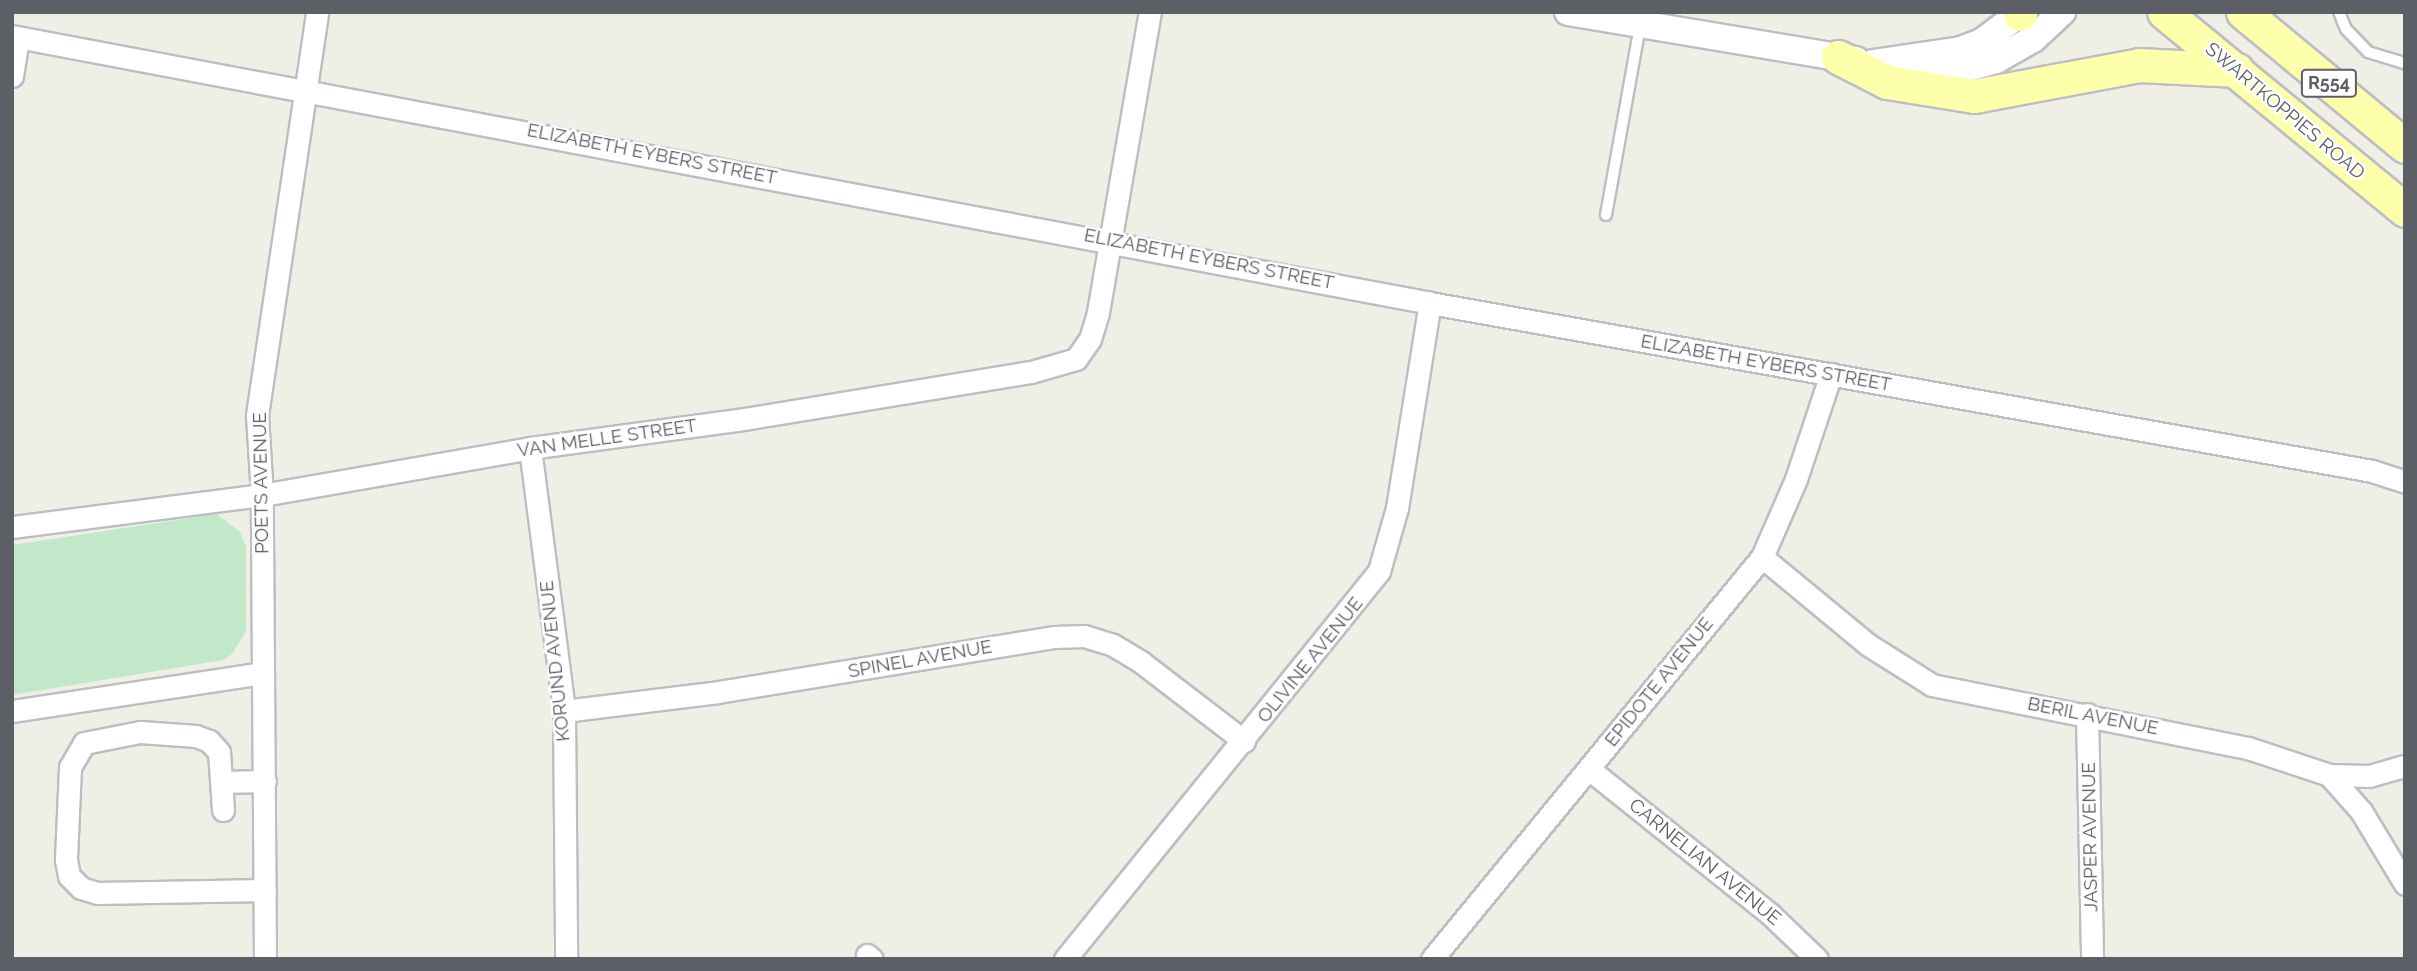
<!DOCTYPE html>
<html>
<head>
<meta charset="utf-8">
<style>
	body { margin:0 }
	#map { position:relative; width:2417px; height:971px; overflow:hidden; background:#f0efe5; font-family:Raleway,sans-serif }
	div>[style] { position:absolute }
	.green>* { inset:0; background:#c1e8c8 }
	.roads { filter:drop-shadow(2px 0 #bdbec4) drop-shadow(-2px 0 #bdbec4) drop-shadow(0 2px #bdbec4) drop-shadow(0 -2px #bdbec4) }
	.service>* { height:10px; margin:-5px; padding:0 5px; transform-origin:5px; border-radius:5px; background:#fff }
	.minor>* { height:21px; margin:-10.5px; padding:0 10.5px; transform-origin:10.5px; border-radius:10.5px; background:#fff }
	.tertiary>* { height:26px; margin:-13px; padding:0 13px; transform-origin:13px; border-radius:13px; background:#fff }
	.primary>* { height:33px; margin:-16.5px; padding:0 16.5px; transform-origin:16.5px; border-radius:16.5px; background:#fdffab }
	span { translate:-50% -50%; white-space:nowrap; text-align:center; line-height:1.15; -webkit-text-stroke:5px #fff; paint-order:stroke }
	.shield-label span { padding:2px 5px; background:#fff; border:2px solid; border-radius:5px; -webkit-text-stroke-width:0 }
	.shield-label { font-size:18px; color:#5d5f66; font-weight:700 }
	.street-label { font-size:19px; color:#5d5f66 }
	.frame { position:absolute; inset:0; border:14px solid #5d5f66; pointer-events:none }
</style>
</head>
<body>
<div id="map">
	<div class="green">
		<div style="clip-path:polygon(217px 514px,240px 532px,246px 547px,246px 632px,232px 654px,223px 660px,12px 695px,12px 545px)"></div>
	</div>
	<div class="roads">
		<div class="service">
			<div style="left:2339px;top:12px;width:18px;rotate:68deg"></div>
			<div style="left:2346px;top:29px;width:32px;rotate:46deg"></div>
			<div style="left:2368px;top:52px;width:39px;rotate:17deg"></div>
			<div style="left:1606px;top:215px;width:192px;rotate:-79.8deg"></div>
		</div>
		<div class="minor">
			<div style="left:12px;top:36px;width:1443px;rotate:10.66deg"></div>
			<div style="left:1430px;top:303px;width:957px;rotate:10.11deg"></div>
			<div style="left:2372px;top:471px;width:35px;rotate:18deg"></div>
			<div style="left:12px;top:76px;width:38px;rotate:-81deg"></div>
			<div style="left:530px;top:448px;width:265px;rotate:82.6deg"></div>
			<div style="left:564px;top:711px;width:248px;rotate:89.5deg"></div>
			<div style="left:12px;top:527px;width:252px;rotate:-7.3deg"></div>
			<div style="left:262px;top:495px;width:272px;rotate:-9.9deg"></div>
			<div style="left:530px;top:448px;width:216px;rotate:-7.7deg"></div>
			<div style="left:744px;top:419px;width:291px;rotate:-9.3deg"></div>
			<div style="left:1031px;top:372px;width:47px;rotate:-16.1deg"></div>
			<div style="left:1076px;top:359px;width:24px;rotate:-55deg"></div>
			<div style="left:1090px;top:339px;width:28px;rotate:-73deg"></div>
			<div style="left:1098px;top:312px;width:304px;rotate:-80.2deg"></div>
			<div style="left:1762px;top:557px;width:136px;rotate:39.6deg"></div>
			<div style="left:1867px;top:644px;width:77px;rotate:32.2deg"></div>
			<div style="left:1932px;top:685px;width:322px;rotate:11.3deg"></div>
			<div style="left:2248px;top:748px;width:85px;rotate:18.4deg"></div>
			<div style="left:2329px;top:775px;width:40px;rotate:1.4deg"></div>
			<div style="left:2369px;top:776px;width:37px;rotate:-16deg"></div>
			<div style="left:12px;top:711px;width:254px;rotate:-8.6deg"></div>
			<div style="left:564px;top:711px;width:155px;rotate:-7deg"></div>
			<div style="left:718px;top:692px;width:341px;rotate:-9.3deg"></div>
			<div style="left:1055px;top:637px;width:29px;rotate:-2deg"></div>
			<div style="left:1084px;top:636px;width:30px;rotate:17deg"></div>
			<div style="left:1113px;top:645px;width:33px;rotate:31deg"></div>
			<div style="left:1141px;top:662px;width:130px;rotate:37.5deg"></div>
			<div style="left:2087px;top:714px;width:245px;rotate:88.8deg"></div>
			<div style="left:1589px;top:769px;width:232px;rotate:38.7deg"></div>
			<div style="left:1770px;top:914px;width:65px;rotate:43.8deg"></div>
			<div style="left:2329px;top:775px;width:48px;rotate:48.4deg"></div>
			<div style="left:2361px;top:811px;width:85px;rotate:58.9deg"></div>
			<div style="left:222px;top:782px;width:43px;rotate:-1.3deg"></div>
			<div style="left:223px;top:810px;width:58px;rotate:-93.9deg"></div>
			<div style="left:219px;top:752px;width:15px;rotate:-132deg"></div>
			<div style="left:209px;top:741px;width:14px;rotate:-159deg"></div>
			<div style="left:196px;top:736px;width:56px;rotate:-175.9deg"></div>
			<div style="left:140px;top:732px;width:57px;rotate:168.9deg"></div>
			<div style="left:84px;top:743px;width:28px;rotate:120deg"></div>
			<div style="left:70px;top:767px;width:93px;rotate:92.5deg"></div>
			<div style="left:66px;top:860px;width:16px;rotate:79deg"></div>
			<div style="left:69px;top:876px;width:17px;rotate:45deg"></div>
			<div style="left:81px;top:888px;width:17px;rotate:17deg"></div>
			<div style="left:97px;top:893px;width:168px;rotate:-1deg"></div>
			<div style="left:867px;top:955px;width:6px;rotate:39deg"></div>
			<div style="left:265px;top:959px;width:464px;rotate:-90.4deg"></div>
			<div style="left:262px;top:495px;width:80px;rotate:-93.6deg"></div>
			<div style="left:257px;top:415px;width:407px;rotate:-81.5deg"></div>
			<div style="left:1065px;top:959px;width:499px;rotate:-51deg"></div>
			<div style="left:1379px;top:571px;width:66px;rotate:-74.1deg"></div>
			<div style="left:1397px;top:508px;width:208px;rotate:-80.9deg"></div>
			<div style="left:1432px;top:959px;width:520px;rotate:-50.62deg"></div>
			<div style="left:1762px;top:557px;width:85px;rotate:-66.4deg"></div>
			<div style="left:1796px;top:479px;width:111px;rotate:-71.6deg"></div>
		</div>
		<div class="tertiary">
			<div style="left:1568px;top:12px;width:292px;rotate:9.5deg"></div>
			<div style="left:1873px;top:63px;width:89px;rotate:-8.4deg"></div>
			<div style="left:1961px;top:50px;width:22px;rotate:-21deg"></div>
			<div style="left:1982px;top:42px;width:50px;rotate:-36.9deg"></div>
			<div style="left:1904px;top:72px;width:49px"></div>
			<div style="left:1953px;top:72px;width:45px;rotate:-15.6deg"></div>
			<div style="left:1996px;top:60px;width:43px;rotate:-29.6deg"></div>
			<div style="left:2033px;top:39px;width:40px;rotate:-43deg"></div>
		</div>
		<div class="primary">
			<div style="left:2164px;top:12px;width:312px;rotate:39.4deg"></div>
			<div style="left:2243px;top:12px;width:210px;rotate:39.6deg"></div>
			<div style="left:2020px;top:14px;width:2px;rotate:-90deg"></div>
			<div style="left:1838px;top:57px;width:55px;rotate:27deg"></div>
			<div style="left:1887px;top:82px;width:88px;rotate:9.1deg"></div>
			<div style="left:1974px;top:96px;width:168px;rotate:-10.6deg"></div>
			<div style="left:2139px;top:65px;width:98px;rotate:2.9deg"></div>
		</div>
	</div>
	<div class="shield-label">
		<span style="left:2329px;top:83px">R554</span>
	</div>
	<div class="street-label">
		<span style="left:2285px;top:111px;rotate:40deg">SWARTKOPPIES ROAD</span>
		<span style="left:652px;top:154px;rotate:11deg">ELIZABETH EYBERS STREET</span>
		<span style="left:1209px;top:259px;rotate:11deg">ELIZABETH EYBERS STREET</span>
		<span style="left:1766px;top:363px;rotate:10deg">ELIZABETH EYBERS STREET</span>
		<span style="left:607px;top:438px;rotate:-8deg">VAN MELLE STREET</span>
		<span style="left:261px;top:483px;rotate:-91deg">POETS AVENUE</span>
		<span style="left:920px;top:659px;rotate:-10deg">SPINEL AVENUE</span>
		<span style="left:1310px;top:660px;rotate:-51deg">OLIVINE AVENUE</span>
		<span style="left:555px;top:661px;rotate:-96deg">KORUND AVENUE</span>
		<span style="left:1659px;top:682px;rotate:-51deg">EPIDOTE AVENUE</span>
		<span style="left:2093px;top:716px;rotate:11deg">BERIL AVENUE</span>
		<span style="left:2090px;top:837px;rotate:-91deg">JASPER AVENUE</span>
		<span style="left:1705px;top:862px;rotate:39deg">CARNELIAN AVENUE</span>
	</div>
	<div class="frame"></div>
</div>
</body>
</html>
